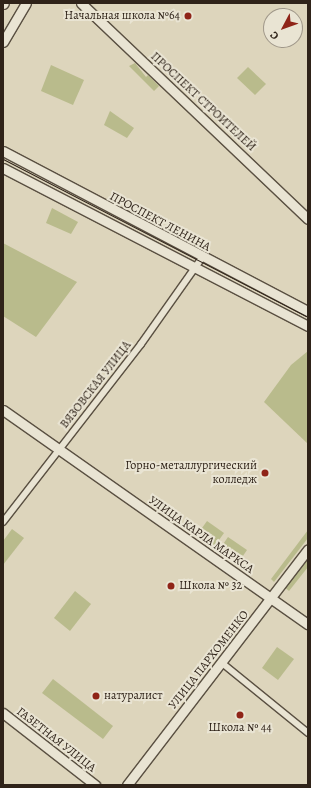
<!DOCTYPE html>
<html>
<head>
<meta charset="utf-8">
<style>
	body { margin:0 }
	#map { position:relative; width:311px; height:788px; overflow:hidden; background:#ddd5bc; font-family:Alegreya,serif }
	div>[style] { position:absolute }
	.green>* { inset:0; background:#b9bb8c }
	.roads { filter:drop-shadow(1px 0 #5a5042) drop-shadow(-1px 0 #5a5042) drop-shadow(0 1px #5a5042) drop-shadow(0 -1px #5a5042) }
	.street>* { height:6px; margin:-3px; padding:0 3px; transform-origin:3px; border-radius:3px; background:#e9e4d3 }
	.secondary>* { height:9px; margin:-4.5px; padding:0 4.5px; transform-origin:4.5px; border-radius:4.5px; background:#e9e4d3 }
	.tram>* { height:1px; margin:-0.5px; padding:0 0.5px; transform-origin:0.5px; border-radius:0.5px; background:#2f2319 }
	.dots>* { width:11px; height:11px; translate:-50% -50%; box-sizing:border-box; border:2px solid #e9e4d3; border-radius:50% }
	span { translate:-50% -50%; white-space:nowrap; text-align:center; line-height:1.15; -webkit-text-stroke:4px #e9e4d3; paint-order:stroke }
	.poi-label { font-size:12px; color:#2f2319 }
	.right { translate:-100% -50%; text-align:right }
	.left { translate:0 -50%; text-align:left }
	.street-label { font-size:12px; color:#2f2319 }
	.frame { position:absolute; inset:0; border:4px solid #2f2319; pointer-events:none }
	.north { position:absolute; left:263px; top:8px; width:40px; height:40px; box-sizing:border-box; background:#e9e4d3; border:1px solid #9f9789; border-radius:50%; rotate:229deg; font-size:11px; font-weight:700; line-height:16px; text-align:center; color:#2f2319 }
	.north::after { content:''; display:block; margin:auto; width:14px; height:18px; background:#8f2418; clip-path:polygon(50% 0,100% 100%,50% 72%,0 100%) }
</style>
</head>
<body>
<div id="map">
	<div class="green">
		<div style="clip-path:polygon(135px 63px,146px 77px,148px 75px,159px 86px,154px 91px,129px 66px)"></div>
		<div style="clip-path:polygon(51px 65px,84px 80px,73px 105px,41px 91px)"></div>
		<div style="clip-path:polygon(248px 67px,266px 84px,255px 95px,237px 78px)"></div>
		<div style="clip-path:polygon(110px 111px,134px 128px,127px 138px,104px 125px)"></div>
		<div style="clip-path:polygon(52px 208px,78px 222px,71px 234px,46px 223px)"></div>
		<div style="clip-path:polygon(3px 243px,77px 282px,36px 337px,3px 316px)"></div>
		<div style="clip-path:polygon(308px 351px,308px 444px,264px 402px,291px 365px)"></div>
		<div style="clip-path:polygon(207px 521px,224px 533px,214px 547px,197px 535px)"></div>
		<div style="clip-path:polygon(12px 529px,24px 538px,3px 565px,3px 541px)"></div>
		<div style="clip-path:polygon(308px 530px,308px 538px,274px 582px,271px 579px)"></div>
		<div style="clip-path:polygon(228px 537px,247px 550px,238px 563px,219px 550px)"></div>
		<div style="clip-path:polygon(308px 553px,308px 567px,289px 591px,283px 586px)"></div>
		<div style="clip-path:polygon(75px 591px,91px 604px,70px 631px,54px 618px)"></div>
		<div style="clip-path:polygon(277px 647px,294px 659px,278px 680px,262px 668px)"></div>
		<div style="clip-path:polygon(53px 679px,113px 726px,103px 739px,42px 693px)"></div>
	</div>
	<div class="roads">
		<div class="street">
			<div style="left:3px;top:522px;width:225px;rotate:-52.2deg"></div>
			<div style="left:141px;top:344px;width:105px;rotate:-54.7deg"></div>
			<div style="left:222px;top:663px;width:111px;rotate:39.1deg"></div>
		</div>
		<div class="secondary">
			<div style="left:81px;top:3px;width:313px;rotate:43.6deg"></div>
			<div style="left:3px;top:4px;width:1px;rotate:-45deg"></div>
			<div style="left:3px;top:42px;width:45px;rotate:-59.5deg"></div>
			<div style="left:3px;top:151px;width:344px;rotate:27.7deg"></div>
			<div style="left:3px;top:168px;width:343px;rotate:27.4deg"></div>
			<div style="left:3px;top:410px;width:373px;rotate:35.1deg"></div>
			<div style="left:3px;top:713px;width:117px;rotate:38deg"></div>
			<div style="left:127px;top:785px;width:297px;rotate:-52.5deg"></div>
		</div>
	</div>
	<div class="tram">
		<div style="left:3px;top:159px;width:343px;rotate:27.4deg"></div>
	</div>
	<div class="dots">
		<div style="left:188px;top:16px;background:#8f2418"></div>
		<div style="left:265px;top:473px;background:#8f2418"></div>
		<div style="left:171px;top:586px;background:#8f2418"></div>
		<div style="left:96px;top:696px;background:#8f2418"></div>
		<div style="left:240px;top:715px;background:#8f2418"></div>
	</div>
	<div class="poi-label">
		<span class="right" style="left:180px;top:16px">Начальная школа №64</span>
		<span class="right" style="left:257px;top:473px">Горно-металлургический<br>колледж</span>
		<span class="left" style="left:179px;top:586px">Школа № 32</span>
		<span class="left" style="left:104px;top:696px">натуралист</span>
		<span style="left:240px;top:728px">Школа № 44</span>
	</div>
	<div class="street-label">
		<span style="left:203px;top:102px;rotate:43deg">ПРОСПЕКТ СТРОИТЕЛЕЙ</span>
		<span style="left:160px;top:222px;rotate:28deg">ПРОСПЕКТ ЛЕНИНА</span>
		<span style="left:96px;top:385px;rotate:-52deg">ВЯЗОВСКАЯ УЛИЦА</span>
		<span style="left:201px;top:535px;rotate:35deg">УЛИЦА КАРЛА МАРКСА</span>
		<span style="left:209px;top:660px;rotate:-52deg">УЛИЦА ПАРХОМЕНКО</span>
		<span style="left:56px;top:740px;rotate:38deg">ГАЗЕТНАЯ УЛИЦА</span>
	</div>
	<div class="frame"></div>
	<div class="north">С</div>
</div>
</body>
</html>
